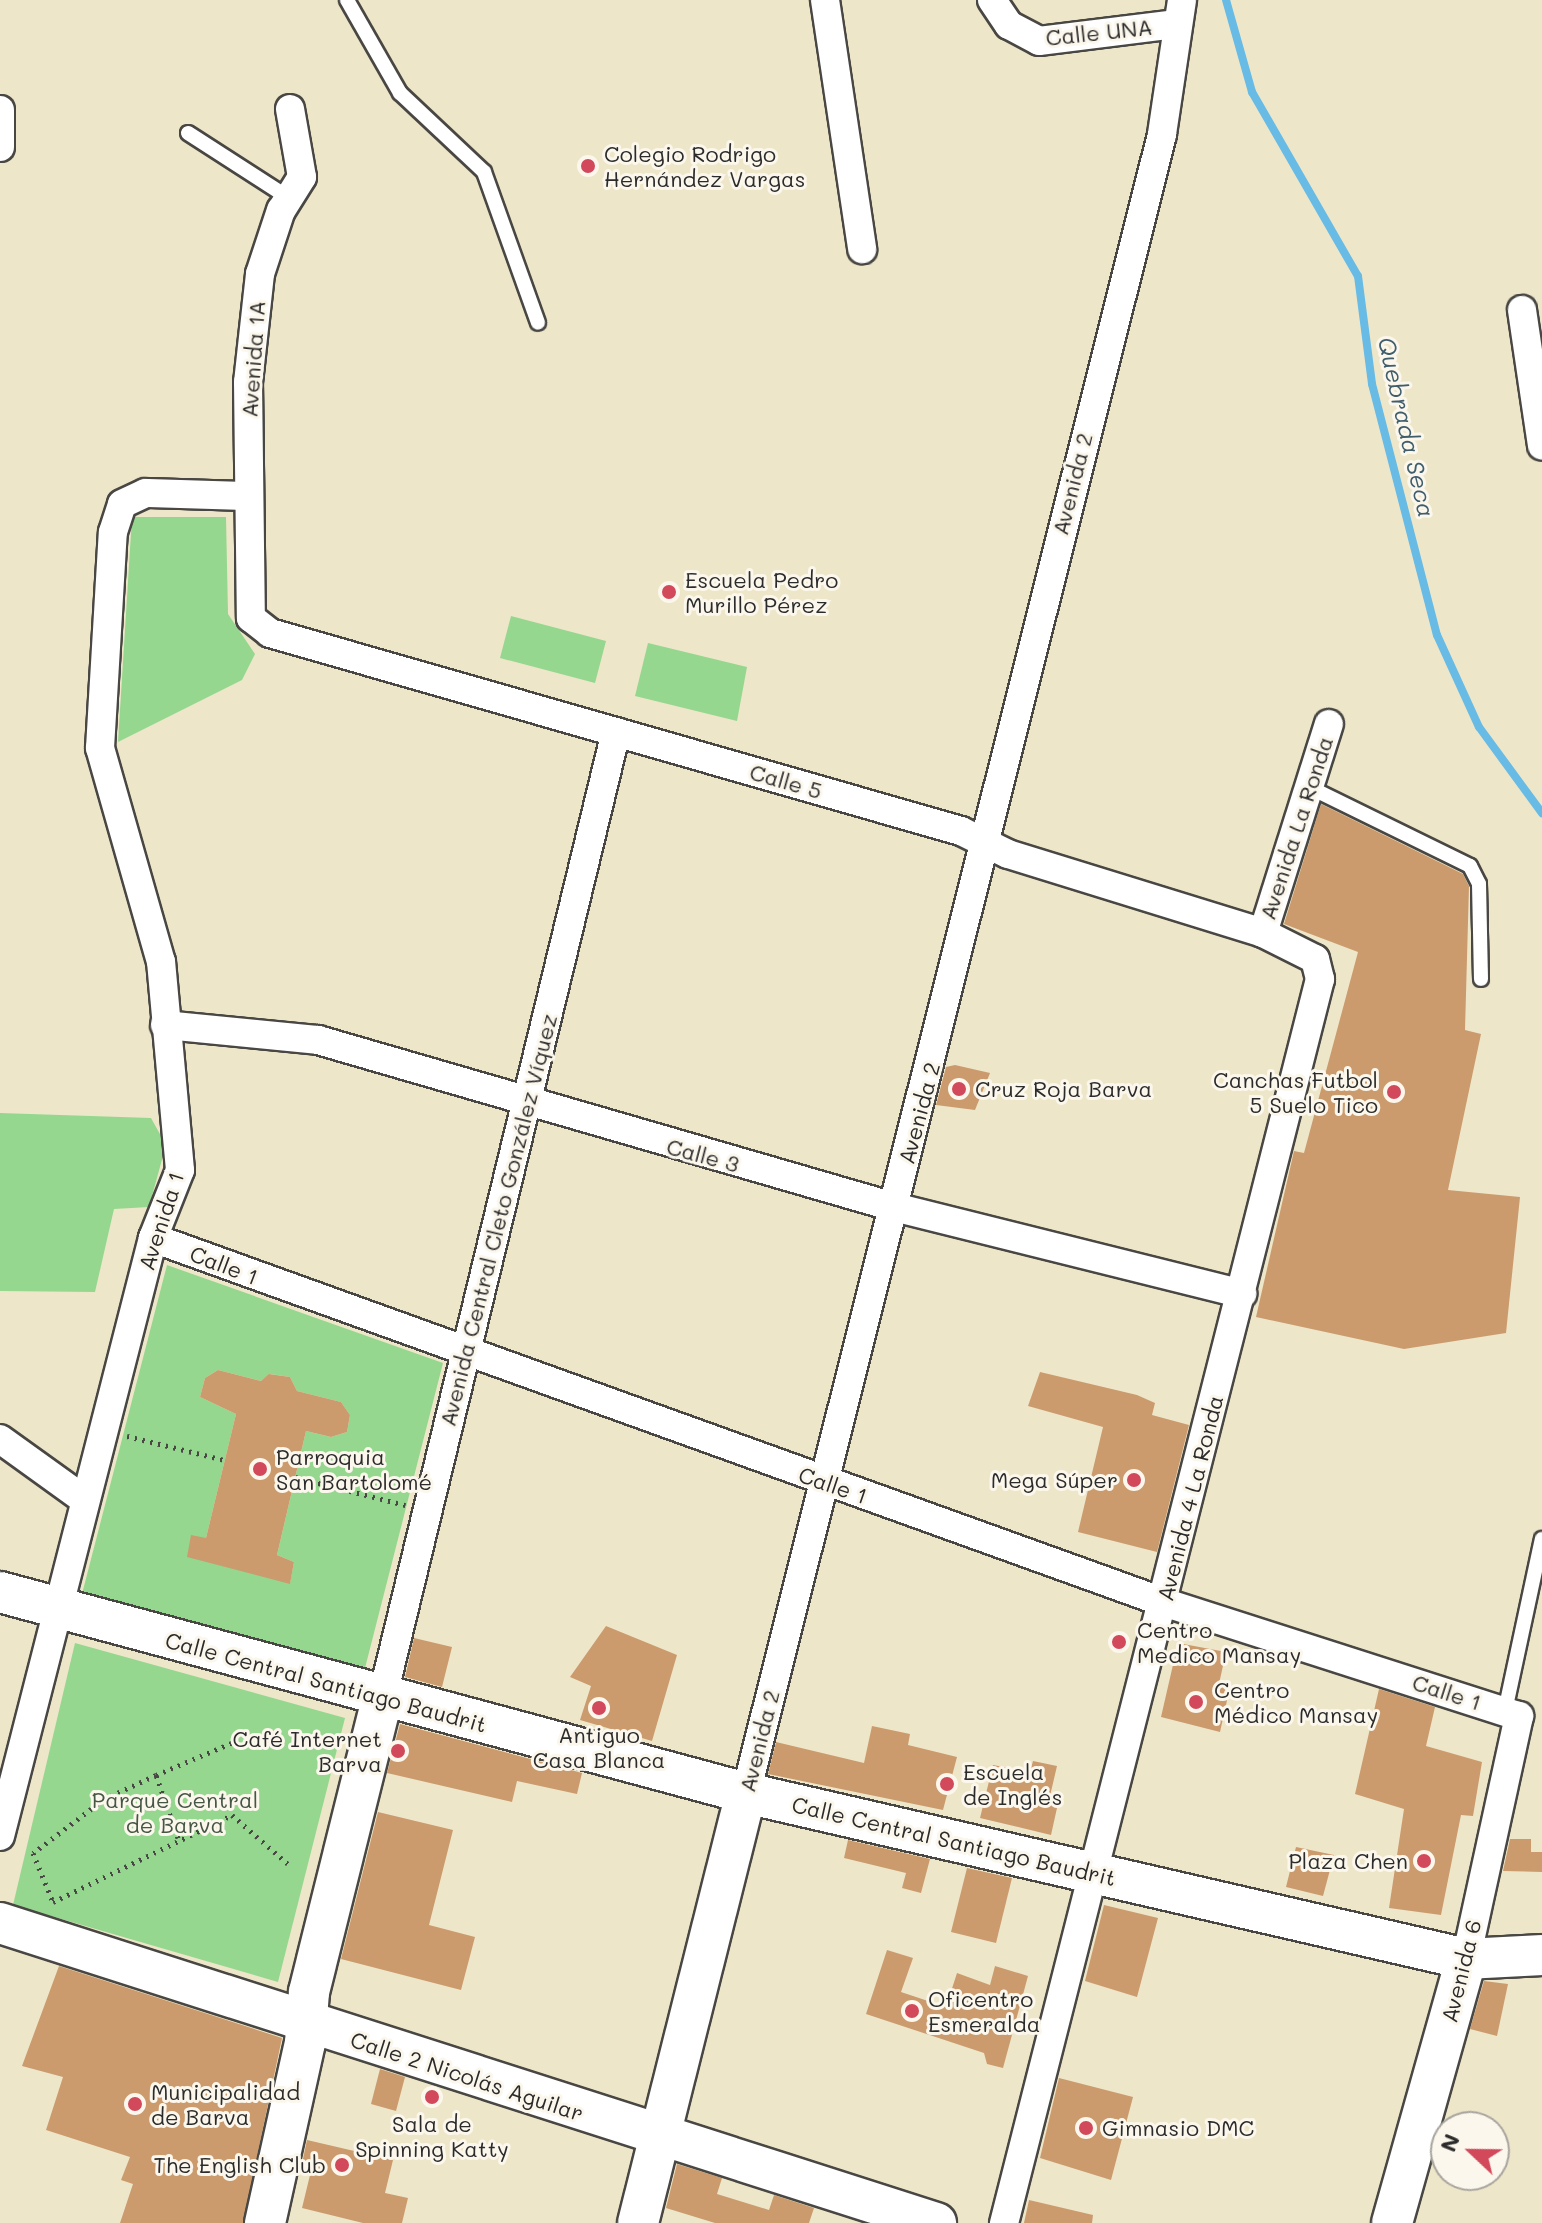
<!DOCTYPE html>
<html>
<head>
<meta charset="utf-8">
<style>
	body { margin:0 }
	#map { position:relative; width:1542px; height:2223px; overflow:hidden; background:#eee6c9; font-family:Mali,sans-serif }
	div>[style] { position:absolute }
	.green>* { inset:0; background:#95d78f }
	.stream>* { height:8px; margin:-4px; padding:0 4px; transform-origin:4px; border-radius:4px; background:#68bbe4 }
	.building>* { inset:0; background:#cb9b6e }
	.path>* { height:5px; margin-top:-2.5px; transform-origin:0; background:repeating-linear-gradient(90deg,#484743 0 2px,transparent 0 8px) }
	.roads { filter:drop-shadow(2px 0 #484743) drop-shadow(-2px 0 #484743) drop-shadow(0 2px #484743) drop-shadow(0 -2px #484743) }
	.service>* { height:14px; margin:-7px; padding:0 7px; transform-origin:7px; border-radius:7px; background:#fff }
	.minor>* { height:28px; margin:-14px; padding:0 14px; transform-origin:14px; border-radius:14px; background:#fff }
	.secondary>* { height:40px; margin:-20px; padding:0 20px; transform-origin:20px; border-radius:20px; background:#fff }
	.dots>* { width:22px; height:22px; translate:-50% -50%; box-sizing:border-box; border:4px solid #fbf7ec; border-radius:50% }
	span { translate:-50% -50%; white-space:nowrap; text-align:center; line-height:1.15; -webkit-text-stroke:6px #fbf7ec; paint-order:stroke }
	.street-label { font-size:22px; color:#2b2b2b }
	.poi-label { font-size:22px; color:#2b2b2b }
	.left { translate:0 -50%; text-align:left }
	.right { translate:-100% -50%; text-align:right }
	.park-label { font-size:22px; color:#465644 }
	.water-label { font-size:24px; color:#405d6c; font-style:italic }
	.north { position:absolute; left:1430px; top:2111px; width:80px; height:80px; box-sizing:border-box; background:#fbf7ec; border:2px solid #a8a59f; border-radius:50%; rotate:292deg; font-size:22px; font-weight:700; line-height:32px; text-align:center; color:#2b2b2b }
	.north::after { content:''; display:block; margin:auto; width:28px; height:36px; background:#d1495b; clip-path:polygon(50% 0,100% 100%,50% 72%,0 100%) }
</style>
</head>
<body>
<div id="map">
	<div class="green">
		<div style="clip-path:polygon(132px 517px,226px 517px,228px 614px,255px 654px,242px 680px,118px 742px)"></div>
		<div style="clip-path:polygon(511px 616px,606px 641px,595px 683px,500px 658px)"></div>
		<div style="clip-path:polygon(648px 643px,747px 667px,737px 721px,635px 696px)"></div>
		<div style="clip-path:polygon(0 1113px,151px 1118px,166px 1145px,149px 1207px,114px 1209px,95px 1292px,0 1291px)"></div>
		<div style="clip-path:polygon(evenodd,167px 1265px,443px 1363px,364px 1672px,82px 1594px,167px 1265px,218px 1370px,261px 1381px,270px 1374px,290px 1377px,297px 1391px,341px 1402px,350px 1415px,347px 1432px,331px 1437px,306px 1431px,277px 1555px,294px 1562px,290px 1583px,206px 1538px,236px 1414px,200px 1397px,205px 1378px,218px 1370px)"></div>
		<div style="clip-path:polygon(75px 1643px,345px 1718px,278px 1982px,13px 1905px)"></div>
	</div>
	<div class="stream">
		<div style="left:1226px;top:0;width:96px;rotate:74.2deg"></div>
		<div style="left:1252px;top:92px;width:212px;rotate:60.1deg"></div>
		<div style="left:1358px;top:276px;width:109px;rotate:82.6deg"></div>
		<div style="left:1372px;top:384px;width:259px;rotate:75.5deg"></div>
		<div style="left:1437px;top:635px;width:101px;rotate:65.5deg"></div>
		<div style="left:1479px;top:727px;width:107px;rotate:53.8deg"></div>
	</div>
	<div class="building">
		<div style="clip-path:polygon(1321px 804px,1463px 874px,1469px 886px,1465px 1030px,1481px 1034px,1448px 1190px,1520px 1197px,1506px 1333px,1404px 1349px,1256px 1317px,1294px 1151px,1304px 1153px,1358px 952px,1284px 924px)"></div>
		<div style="clip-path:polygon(955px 1065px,990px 1073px,975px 1110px,936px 1105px,946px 1067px)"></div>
		<div style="clip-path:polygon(218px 1370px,261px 1381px,269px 1374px,290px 1377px,297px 1391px,341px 1402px,350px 1415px,347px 1432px,331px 1437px,306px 1431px,277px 1555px,294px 1562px,290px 1584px,187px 1557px,191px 1535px,206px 1538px,236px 1414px,200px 1397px,205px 1378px)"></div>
		<div style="clip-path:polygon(1040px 1372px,1137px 1395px,1155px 1403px,1152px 1415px,1189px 1425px,1157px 1552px,1078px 1532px,1103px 1427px,1028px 1406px)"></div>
		<div style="clip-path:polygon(606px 1626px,677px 1655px,652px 1741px,580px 1720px,591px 1686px,570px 1677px)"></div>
		<div style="clip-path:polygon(414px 1638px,452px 1647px,442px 1687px,405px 1677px)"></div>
		<div style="clip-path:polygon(1178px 1643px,1226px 1652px,1219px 1684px,1230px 1687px,1220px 1732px,1161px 1717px)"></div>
		<div style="clip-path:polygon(1379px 1689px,1435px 1707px,1426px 1746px,1482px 1762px,1473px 1816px,1461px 1815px,1441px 1915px,1389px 1908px,1404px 1809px,1355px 1794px)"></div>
		<div style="clip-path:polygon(400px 1724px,582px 1773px,577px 1794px,517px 1781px,512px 1802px,387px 1773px)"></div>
		<div style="clip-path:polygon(872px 1726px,910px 1734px,908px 1745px,957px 1757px,943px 1810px,768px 1774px,776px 1742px,864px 1763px)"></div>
		<div style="clip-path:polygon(1033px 1761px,1057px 1766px,1050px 1796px,1059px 1799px,1051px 1835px,980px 1818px,993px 1765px,1030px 1772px)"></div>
		<div style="clip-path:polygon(378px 1812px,453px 1830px,429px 1925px,475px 1937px,461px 1990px,341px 1959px)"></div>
		<div style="clip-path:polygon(1510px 1839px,1531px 1839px,1531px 1852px,1542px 1852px,1542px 1872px,1503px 1871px)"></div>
		<div style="clip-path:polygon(848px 1840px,930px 1859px,921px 1893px,902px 1888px,906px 1873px,844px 1858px)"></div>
		<div style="clip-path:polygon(1296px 1847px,1334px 1855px,1323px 1896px,1286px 1887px)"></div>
		<div style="clip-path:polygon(967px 1868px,1012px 1878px,996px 1943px,951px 1932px)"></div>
		<div style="clip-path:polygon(1104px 1905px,1158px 1918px,1137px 1997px,1085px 1981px)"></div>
		<div style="clip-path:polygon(887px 1950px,913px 1958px,901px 1992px,946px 2007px,957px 1973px,990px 1985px,995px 1966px,1028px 1976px,1003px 2068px,987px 2064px,984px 2053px,866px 2014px)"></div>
		<div style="clip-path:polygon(59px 1966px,282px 2038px,243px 2223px,120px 2223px,133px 2184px,121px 2180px,130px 2157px,46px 2130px,63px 2077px,22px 2066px)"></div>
		<div style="clip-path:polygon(1484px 1981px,1508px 1984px,1497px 2036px,1470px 2029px)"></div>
		<div style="clip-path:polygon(380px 2069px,405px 2077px,396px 2111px,371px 2104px)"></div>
		<div style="clip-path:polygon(1059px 2078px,1133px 2097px,1111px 2180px,1040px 2158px)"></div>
		<div style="clip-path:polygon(307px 2140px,393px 2160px,385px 2193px,408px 2198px,402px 2223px,363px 2223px,302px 2208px,310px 2175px,300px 2173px)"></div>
		<div style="clip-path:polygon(677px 2164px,722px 2178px,717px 2194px,769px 2210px,774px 2195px,814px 2208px,809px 2223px,715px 2223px,666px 2208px)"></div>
		<div style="clip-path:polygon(1029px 2200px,1093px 2215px,1092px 2223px,1024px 2223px)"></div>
	</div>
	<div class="path">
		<div style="left:127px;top:1436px;width:101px;rotate:13.8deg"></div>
		<div style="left:295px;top:1477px;width:114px;rotate:14.3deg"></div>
		<div style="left:156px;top:1775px;width:57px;rotate:155.2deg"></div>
		<div style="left:104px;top:1799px;width:89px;rotate:142.7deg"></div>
		<div style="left:33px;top:1853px;width:53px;rotate:67.8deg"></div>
		<div style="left:53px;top:1902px;width:199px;rotate:-25.9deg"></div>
		<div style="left:232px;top:1815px;width:74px;rotate:41.2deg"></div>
		<div style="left:178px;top:1838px;width:67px;rotate:-109.2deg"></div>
		<div style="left:156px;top:1775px;width:87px;rotate:-23deg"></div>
	</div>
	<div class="roads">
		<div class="service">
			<div style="left:347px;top:0;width:107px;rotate:60.3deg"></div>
			<div style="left:400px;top:93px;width:115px;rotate:43.2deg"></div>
			<div style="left:484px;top:172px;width:160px;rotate:70.3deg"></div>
			<div style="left:188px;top:133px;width:120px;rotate:32.8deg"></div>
			<div style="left:1309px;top:787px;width:179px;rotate:26.1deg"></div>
			<div style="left:1470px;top:866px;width:20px;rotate:63deg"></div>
			<div style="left:1479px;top:884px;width:95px;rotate:88.8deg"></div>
			<div style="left:1505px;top:1711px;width:176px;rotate:-77.9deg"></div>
		</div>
		<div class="minor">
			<div style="left:825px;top:0;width:252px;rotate:81.5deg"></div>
			<div style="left:992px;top:0;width:30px;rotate:56deg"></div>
			<div style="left:1009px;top:25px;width:34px;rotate:28deg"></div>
			<div style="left:1039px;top:41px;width:137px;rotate:-7.1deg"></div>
			<div style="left:290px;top:109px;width:69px;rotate:80deg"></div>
			<div style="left:302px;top:177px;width:39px;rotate:122deg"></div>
			<div style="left:281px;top:210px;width:67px;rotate:108.2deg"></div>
			<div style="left:260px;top:274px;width:109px;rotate:96.3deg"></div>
			<div style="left:248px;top:382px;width:236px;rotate:89.3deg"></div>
			<div style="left:251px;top:618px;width:24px;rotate:38deg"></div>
			<div style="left:270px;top:633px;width:719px;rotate:15.99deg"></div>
			<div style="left:961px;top:831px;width:52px;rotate:26.1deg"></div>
			<div style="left:1008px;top:854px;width:267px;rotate:17.2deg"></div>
			<div style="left:1263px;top:933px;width:58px;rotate:26.6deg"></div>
			<div style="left:1315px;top:959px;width:21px;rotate:76deg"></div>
			<div style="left:1320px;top:979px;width:1284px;rotate:104.25deg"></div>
			<div style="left:0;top:110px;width:37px;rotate:90deg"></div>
			<div style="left:1522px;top:310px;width:137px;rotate:81.6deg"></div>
			<div style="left:1263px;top:933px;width:219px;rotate:-72.5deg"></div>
			<div style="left:165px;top:1025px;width:154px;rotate:5.6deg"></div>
			<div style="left:318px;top:1040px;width:600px;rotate:16.17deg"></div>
			<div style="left:894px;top:1207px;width:359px;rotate:14deg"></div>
			<div style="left:153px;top:1238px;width:1074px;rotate:19.82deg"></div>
			<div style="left:1163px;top:1602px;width:374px;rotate:17.8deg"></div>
			<div style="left:1519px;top:1716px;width:249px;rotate:102.3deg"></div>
			<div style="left:0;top:1439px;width:105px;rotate:35.7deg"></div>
			<div style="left:382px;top:1699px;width:995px;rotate:-76.4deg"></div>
			<div style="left:746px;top:1793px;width:1710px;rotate:-75.92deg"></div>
			<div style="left:1162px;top:134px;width:135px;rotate:-81.5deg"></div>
			<div style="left:0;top:1836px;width:617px;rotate:-75.65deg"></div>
			<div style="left:153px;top:1238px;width:73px;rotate:-68.3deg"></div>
			<div style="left:180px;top:1170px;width:209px;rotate:-95.2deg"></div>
			<div style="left:161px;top:962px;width:223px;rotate:-105.9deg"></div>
			<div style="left:100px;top:748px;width:216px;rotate:-86.6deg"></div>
			<div style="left:113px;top:532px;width:29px;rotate:-72deg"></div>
			<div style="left:122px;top:504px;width:26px;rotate:-25deg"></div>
			<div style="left:146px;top:493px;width:101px;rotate:1.7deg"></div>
		</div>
		<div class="secondary">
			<div style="left:0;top:1592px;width:773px;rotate:15.08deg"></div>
			<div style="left:746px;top:1793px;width:739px;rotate:12.98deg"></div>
			<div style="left:1466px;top:1959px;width:76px;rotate:-3deg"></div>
			<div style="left:0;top:1923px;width:983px;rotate:17.77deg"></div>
			<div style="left:265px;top:2223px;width:184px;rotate:-77.5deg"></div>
			<div style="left:305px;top:2043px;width:51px;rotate:-85.5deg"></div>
			<div style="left:309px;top:1992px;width:302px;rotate:-76deg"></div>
			<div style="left:638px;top:2223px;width:443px;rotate:-75.9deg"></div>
			<div style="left:1392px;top:2223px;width:274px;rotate:-74.3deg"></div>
		</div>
	</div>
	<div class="dots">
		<div style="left:588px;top:166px;background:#d1495b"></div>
		<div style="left:669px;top:592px;background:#d1495b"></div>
		<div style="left:959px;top:1089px;background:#d1495b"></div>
		<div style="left:1394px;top:1092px;background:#d1495b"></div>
		<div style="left:260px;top:1469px;background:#d1495b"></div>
		<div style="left:1134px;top:1480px;background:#d1495b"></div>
		<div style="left:1119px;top:1642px;background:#d1495b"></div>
		<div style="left:1196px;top:1702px;background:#d1495b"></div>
		<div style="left:599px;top:1708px;background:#d1495b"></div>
		<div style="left:398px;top:1751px;background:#d1495b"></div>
		<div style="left:947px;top:1784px;background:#d1495b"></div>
		<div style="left:1424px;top:1861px;background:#d1495b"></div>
		<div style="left:912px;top:2011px;background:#d1495b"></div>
		<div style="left:432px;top:2097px;background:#d1495b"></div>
		<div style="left:135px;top:2104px;background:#d1495b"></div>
		<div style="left:1086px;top:2128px;background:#d1495b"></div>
		<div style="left:342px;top:2165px;background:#d1495b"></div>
	</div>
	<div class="street-label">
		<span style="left:1099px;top:32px;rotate:-6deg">Calle UNA</span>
		<span style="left:253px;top:359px;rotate:-86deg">Avenida 1A</span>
		<span style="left:1072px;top:484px;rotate:-76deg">Avenida 2</span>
		<span style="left:786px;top:781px;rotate:16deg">Calle 5</span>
		<span style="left:1296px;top:828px;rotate:-72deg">Avenida La Ronda</span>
		<span style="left:919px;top:1113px;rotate:-75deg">Avenida 2</span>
		<span style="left:703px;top:1155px;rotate:15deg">Calle 3</span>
		<span style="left:498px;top:1220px;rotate:-76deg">Avenida Central Cleto González Víquez</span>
		<span style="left:161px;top:1221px;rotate:-72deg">Avenida 1</span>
		<span style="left:224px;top:1265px;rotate:21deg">Calle 1</span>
		<span style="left:833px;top:1485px;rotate:19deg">Calle 1</span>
		<span style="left:1190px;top:1498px;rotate:-76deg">Avenida 4 La Ronda</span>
		<span style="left:326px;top:1682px;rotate:15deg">Calle Central Santiago Baudrit</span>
		<span style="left:1447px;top:1692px;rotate:18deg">Calle 1</span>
		<span style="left:759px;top:1741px;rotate:-76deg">Avenida 2</span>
		<span style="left:954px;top:1841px;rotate:13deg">Calle Central Santiago Baudrit</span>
		<span style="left:1461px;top:1971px;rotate:-76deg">Avenida 6</span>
		<span style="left:467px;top:2076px;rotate:18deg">Calle 2 Nicolás Aguilar</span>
	</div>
	<div class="poi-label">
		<span class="left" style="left:604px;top:166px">Colegio Rodrigo<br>Hernández Vargas</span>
		<span class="left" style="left:685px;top:592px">Escuela Pedro<br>Murillo Pérez</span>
		<span class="right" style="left:1378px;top:1092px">Canchas Futbol<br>5 Suelo Tico</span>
		<span class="left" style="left:975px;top:1089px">Cruz Roja Barva</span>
		<span class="left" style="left:276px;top:1469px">Parroquia<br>San Bartolomé</span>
		<span class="right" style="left:1118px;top:1480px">Mega Súper</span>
		<span class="left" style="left:1137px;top:1642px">Centro<br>Medico Mansay</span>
		<span class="left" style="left:1214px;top:1702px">Centro<br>Médico Mansay</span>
		<span style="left:599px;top:1747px">Antiguo<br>Casa Blanca</span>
		<span class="right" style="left:382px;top:1751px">Café Internet<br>Barva</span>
		<span class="left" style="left:963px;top:1784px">Escuela<br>de Inglés</span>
		<span class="right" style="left:1408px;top:1861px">Plaza Chen</span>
		<span class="left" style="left:928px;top:2011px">Oficentro<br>Esmeralda</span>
		<span class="left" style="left:151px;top:2104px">Municipalidad<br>de Barva</span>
		<span style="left:432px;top:2136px">Sala de<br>Spinning Katty</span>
		<span class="left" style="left:1102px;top:2128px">Gimnasio DMC</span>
		<span class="right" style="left:326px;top:2165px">The English Club</span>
	</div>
	<div class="park-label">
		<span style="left:175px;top:1812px">Parque Central<br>de Barva</span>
	</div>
	<div class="water-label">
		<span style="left:1407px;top:427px;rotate:77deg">Quebrada Seca</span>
	</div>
	<div class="north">N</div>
</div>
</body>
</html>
